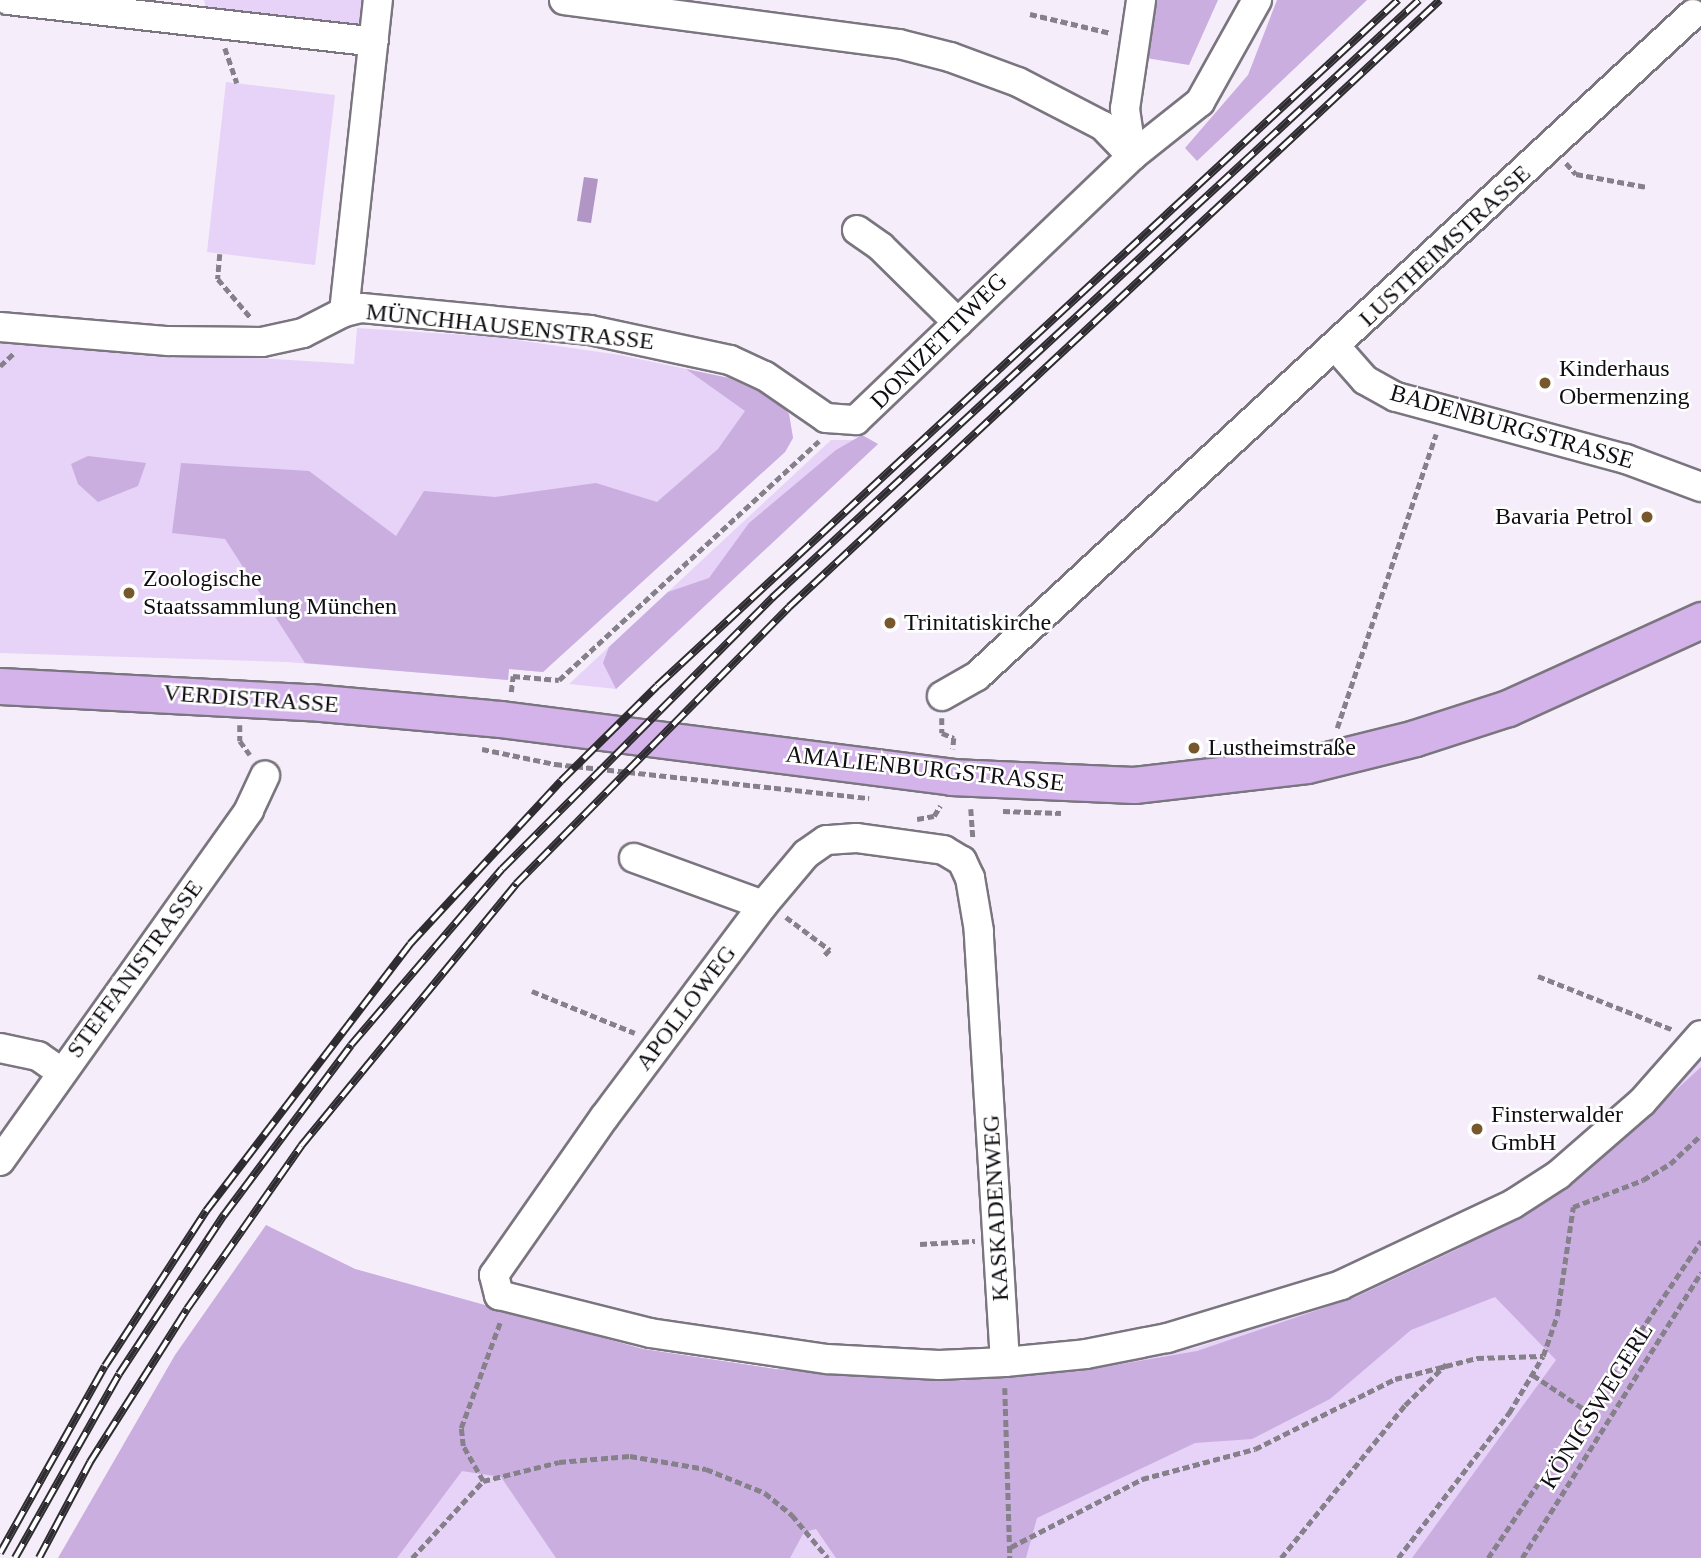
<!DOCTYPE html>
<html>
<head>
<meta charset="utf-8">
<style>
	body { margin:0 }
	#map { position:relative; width:1701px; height:1558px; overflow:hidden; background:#f5eefa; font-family:Georgia,serif }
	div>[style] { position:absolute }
	.green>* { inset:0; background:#e7d2f8 }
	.forest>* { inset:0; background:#c9aedf }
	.water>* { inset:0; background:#b095c5 }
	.path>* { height:4.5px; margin-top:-2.25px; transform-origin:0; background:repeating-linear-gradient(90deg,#858089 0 7px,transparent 0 10.5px) }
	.roads { filter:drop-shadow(2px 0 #7a757f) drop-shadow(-2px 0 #7a757f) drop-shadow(0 2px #7a757f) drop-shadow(0 -2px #7a757f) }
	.minor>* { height:28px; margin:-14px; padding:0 14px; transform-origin:14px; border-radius:14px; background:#fff }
	.major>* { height:35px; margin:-17.5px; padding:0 17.5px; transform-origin:17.5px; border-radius:17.5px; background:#d3b3ea }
	.rail>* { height:8px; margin-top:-4px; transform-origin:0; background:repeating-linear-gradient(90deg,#fff 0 16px,#2f2c31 0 32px); box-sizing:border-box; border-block:2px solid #2f2c31 }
	.dots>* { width:19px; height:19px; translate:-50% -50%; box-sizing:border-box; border:4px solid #fff; border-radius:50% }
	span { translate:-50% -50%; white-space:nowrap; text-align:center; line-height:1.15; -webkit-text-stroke:5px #fff; paint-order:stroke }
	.street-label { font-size:24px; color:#100e12 }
	.poi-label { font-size:24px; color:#100e12 }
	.left { translate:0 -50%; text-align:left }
	.right { translate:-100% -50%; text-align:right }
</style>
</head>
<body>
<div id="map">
	<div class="green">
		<div style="clip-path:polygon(204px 0,363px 0,362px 24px,348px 28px,207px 12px)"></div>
		<div style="clip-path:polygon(226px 82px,335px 95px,315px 265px,207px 252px)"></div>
		<div style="clip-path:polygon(357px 328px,496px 337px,620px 355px,729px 378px,789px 414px,793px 438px,785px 452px,543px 672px,509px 669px,508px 680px,287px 662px,0 653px,0 342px,354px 364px)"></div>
		<div style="clip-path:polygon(862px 435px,878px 444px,616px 689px,569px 684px,831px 440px,853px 440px)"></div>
		<div style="clip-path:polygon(1701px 1060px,1701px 1558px,91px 1558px,285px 1235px,355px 1269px,643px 1349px,775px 1369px,955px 1378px,1080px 1368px,1195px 1348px,1354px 1294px,1456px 1247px,1585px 1169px,1672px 1093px)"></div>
	</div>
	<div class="forest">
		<div style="clip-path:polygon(1153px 0,1218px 0,1189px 65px,1146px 58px)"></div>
		<div style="clip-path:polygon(1277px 0,1367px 0,1197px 161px,1185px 148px,1248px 75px)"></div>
		<div style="clip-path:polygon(686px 369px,729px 378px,777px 400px,789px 414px,793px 438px,785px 452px,543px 672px,509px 669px,508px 680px,305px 663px,225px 539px,172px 533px,181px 463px,309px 471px,396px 536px,424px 491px,495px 497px,596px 483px,657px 502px,718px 449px,745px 411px)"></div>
		<div style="clip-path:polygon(862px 435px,878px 444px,616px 689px,603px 663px,609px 647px,668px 592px,709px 578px,749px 523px,836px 450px)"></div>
		<div style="clip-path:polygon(88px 456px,146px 463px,138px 486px,98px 502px,78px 484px,71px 464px)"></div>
		<div style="clip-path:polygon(1701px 1067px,1701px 1558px,1412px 1558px,1556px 1360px,1495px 1297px,1411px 1330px,1330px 1399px,1252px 1439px,1195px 1443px,1037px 1518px,1026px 1558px,836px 1558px,816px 1529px,804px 1532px,790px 1558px,556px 1558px,501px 1477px,462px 1471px,397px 1558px,58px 1558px,175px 1355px,266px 1225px,355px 1269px,643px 1349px,775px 1369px,955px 1381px,1081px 1371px,1197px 1351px,1356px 1297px,1458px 1249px,1587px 1172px)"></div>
	</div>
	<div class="water">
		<div style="clip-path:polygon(584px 177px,598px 179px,591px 223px,577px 221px)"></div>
	</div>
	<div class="path">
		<div style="left:1030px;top:14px;width:83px;rotate:13.2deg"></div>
		<div style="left:225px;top:48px;width:37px;rotate:71deg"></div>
		<div style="left:1566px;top:163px;width:15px;rotate:48deg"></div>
		<div style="left:1576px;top:174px;width:72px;rotate:10.4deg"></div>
		<div style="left:220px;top:254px;width:25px;rotate:95deg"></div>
		<div style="left:218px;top:279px;width:52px;rotate:49.6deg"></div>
		<div style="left:0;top:366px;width:19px;rotate:-43deg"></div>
		<div style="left:511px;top:692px;width:16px;rotate:-83deg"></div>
		<div style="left:513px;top:676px;width:46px;rotate:5deg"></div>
		<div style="left:559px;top:680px;width:353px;rotate:-42.6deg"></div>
		<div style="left:942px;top:718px;width:15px;rotate:90deg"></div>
		<div style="left:942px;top:733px;width:13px;rotate:23deg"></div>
		<div style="left:954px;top:738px;width:11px;rotate:95deg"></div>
		<div style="left:240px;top:725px;width:16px;rotate:90deg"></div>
		<div style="left:240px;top:741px;width:17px;rotate:54deg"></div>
		<div style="left:1337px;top:728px;width:310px;rotate:-71.4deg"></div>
		<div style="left:482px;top:749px;width:75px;rotate:11.6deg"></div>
		<div style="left:555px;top:764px;width:316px;rotate:6.2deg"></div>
		<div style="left:971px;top:809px;width:29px;rotate:86deg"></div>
		<div style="left:1003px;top:811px;width:58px;rotate:2deg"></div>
		<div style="left:917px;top:819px;width:17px;rotate:-10deg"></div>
		<div style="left:934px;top:816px;width:12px;rotate:-59deg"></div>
		<div style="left:786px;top:917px;width:55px;rotate:36.9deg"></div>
		<div style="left:830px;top:950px;width:10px;rotate:135deg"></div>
		<div style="left:1538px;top:976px;width:146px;rotate:21.7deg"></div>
		<div style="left:532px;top:991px;width:111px;rotate:22.2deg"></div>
		<div style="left:920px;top:1244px;width:55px;rotate:-3.1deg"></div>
		<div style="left:1533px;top:1375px;width:65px;rotate:33.7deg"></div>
		<div style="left:1005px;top:1388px;width:170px;rotate:88.3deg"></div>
		<div style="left:483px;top:1481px;width:40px;rotate:-119.7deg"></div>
		<div style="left:463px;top:1446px;width:18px;rotate:-96deg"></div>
		<div style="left:461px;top:1428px;width:115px;rotate:-69.7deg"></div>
		<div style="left:1011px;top:1547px;width:148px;rotate:-27.4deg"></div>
		<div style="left:1142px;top:1479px;width:117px;rotate:-14.9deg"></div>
		<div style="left:1255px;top:1449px;width:157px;rotate:-26.6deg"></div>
		<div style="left:1395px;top:1379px;width:85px;rotate:-14.4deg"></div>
		<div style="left:1477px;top:1358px;width:66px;rotate:-1.7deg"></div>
		<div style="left:412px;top:1558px;width:105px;rotate:-47.3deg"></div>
		<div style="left:483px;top:1481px;width:78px;rotate:-14deg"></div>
		<div style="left:559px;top:1462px;width:71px;rotate:-4.8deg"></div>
		<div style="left:630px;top:1456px;width:77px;rotate:9.7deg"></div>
		<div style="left:706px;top:1469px;width:64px;rotate:22.1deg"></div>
		<div style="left:765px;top:1493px;width:35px;rotate:39deg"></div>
		<div style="left:792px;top:1515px;width:56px;rotate:50.1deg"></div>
		<div style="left:1281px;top:1558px;width:197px;rotate:-51deg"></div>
		<div style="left:1405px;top:1405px;width:58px;rotate:-45deg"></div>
		<div style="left:1398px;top:1558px;width:183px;rotate:-52.6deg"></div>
		<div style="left:1509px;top:1413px;width:66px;rotate:-59.2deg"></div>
		<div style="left:1543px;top:1356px;width:42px;rotate:-70.7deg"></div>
		<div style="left:1557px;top:1316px;width:110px;rotate:-81.6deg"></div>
		<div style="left:1573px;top:1207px;width:75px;rotate:-21.1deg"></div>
		<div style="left:1643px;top:1180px;width:31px;rotate:-31deg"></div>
		<div style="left:1670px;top:1164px;width:42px;rotate:-43.1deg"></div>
		<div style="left:1488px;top:1558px;width:382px;rotate:-56.1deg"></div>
		<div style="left:1522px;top:1558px;width:337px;rotate:-57.9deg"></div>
	</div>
	<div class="roads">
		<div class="minor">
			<div style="left:8px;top:0;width:368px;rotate:6.5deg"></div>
			<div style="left:564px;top:0;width:338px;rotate:7.5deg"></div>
			<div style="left:899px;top:44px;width:53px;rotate:14.3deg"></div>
			<div style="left:950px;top:57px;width:72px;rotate:20.2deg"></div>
			<div style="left:1018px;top:82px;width:96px;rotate:27.4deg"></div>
			<div style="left:1103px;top:126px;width:42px;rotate:46deg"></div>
			<div style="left:1132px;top:156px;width:48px;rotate:-98.5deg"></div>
			<div style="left:1125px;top:109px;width:110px;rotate:-81.6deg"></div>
			<div style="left:857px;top:230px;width:29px;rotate:35deg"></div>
			<div style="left:881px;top:247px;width:108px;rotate:44.6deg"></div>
			<div style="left:344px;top:312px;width:314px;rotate:-83.8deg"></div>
			<div style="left:0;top:327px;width:169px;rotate:4.8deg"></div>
			<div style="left:168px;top:341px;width:94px;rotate:0.6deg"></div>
			<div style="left:262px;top:342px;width:42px;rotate:-12.4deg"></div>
			<div style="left:303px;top:333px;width:46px;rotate:-27.1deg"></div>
			<div style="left:344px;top:312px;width:18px;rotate:-13deg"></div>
			<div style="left:362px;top:308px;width:229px;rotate:5.5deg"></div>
			<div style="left:590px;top:330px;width:143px;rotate:12.1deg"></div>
			<div style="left:730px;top:360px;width:38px;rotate:25deg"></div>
			<div style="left:765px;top:376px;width:74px;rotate:34.5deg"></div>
			<div style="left:826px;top:418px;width:30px;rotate:4deg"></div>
			<div style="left:856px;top:420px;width:382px;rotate:-43.7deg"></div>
			<div style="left:1132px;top:156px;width:87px;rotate:-38.5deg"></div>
			<div style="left:1200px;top:102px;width:117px;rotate:-60.8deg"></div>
			<div style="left:1336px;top:347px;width:44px;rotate:48.7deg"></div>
			<div style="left:1365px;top:380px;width:35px;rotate:29deg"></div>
			<div style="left:1396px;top:397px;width:238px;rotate:15.1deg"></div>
			<div style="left:1626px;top:459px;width:80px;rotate:20.5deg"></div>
			<div style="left:942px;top:696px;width:40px;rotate:-29.7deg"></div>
			<div style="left:977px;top:676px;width:975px;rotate:-42.76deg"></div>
			<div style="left:634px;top:858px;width:137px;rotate:20deg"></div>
			<div style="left:0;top:1048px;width:39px;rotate:12deg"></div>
			<div style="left:38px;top:1056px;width:28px;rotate:35deg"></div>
			<div style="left:0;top:1161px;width:430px;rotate:-54.6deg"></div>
			<div style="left:249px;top:810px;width:38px;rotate:-65deg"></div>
			<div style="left:1005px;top:1362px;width:432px;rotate:-93.5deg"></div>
			<div style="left:979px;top:931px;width:54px;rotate:-99.6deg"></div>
			<div style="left:970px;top:878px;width:19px;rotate:-115deg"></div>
			<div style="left:962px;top:861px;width:21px;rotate:-149deg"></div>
			<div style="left:944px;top:850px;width:89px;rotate:-172.2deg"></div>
			<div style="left:856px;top:838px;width:30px;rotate:176deg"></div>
			<div style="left:826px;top:840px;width:24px;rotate:145deg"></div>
			<div style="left:806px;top:854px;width:67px;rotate:130.1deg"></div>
			<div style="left:763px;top:905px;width:264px;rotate:126.8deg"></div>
			<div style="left:605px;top:1116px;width:194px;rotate:124.9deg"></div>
			<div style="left:494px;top:1275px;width:21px;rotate:76deg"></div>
			<div style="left:499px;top:1295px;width:156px;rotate:14.1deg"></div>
			<div style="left:650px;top:1333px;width:179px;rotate:8.4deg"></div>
			<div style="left:827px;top:1359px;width:112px;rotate:3.1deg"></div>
			<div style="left:939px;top:1365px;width:66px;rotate:-2.6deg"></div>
			<div style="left:1005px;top:1362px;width:81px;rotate:-5.6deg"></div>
			<div style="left:1086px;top:1354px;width:83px;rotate:-11.2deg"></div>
			<div style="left:1167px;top:1338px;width:182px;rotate:-16.9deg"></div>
			<div style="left:1341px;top:1285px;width:190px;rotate:-25.2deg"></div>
			<div style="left:1513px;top:1204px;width:54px;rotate:-32.8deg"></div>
			<div style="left:1558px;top:1175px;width:111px;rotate:-41deg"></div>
			<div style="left:1642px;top:1102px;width:89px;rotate:-48.6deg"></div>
		</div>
		<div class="major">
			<div style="left:0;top:686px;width:310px;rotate:3deg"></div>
			<div style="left:310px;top:702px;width:192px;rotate:5.1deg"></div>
			<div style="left:501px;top:719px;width:454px;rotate:7.3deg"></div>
			<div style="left:951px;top:777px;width:183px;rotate:2.5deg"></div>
			<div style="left:1134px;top:785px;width:174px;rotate:-6.6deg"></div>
			<div style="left:1307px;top:765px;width:111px;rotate:-14deg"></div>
			<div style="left:1415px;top:738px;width:98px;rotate:-17.9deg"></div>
			<div style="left:1508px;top:708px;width:212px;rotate:-24.5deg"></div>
		</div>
	</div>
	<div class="rail">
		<div style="left:0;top:1553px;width:214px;rotate:-60.7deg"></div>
		<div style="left:105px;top:1366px;width:185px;rotate:-56.9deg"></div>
		<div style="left:206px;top:1211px;width:336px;rotate:-52.6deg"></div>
		<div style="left:410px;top:944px;width:222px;rotate:-47.2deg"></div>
		<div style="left:561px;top:781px;width:135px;rotate:-44.7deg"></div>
		<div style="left:657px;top:686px;width:1010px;rotate:-42.79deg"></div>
		<div style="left:15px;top:1558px;width:211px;rotate:-60.5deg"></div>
		<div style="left:119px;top:1374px;width:191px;rotate:-56.6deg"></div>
		<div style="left:224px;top:1215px;width:212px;rotate:-53.2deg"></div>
		<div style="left:351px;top:1045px;width:232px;rotate:-49.4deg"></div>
		<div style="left:502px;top:869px;width:383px;rotate:-45.1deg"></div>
		<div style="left:772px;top:598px;width:881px;rotate:-42.75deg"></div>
		<div style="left:39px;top:1558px;width:109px;rotate:-62deg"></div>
		<div style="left:90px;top:1462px;width:181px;rotate:-57.6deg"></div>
		<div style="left:187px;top:1309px;width:199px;rotate:-55deg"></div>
		<div style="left:301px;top:1146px;width:339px;rotate:-50.6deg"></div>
		<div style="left:516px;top:884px;width:389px;rotate:-45.4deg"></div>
		<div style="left:789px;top:607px;width:890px;rotate:-43deg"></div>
	</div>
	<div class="dots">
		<div style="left:1545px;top:383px;background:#77582d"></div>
		<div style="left:1647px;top:517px;background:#77582d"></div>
		<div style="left:129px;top:593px;background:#77582d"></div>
		<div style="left:890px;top:623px;background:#77582d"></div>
		<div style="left:1194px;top:748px;background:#77582d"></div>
		<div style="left:1477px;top:1129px;background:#77582d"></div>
	</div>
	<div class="street-label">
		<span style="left:1445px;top:246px;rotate:-43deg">LUSTHEIMSTRASSE</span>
		<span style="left:510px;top:327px;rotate:6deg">MÜNCHHAUSENSTRASSE</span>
		<span style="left:939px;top:341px;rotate:-45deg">DONIZETTIWEG</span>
		<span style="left:1512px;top:427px;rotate:16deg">BADENBURGSTRASSE</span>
		<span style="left:251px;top:699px;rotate:4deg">VERDISTRASSE</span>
		<span style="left:925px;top:769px;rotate:6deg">AMALIENBURGSTRASSE</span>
		<span style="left:135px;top:969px;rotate:-54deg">STEFFANISTRASSE</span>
		<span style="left:686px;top:1008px;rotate:-53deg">APOLLOWEG</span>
		<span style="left:996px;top:1208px;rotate:-93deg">KASKADENWEG</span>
		<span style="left:1597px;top:1406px;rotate:-58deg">KÖNIGSWEGERL</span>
	</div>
	<div class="poi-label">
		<span class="left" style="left:1559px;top:383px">Kinderhaus<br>Obermenzing</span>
		<span class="right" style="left:1633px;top:517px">Bavaria Petrol</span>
		<span class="left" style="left:143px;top:593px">Zoologische<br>Staatssammlung München</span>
		<span class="left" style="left:904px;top:623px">Trinitatiskirche</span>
		<span class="left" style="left:1208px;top:748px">Lustheimstraße</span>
		<span class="left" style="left:1491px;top:1129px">Finsterwalder<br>GmbH</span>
	</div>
</div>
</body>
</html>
